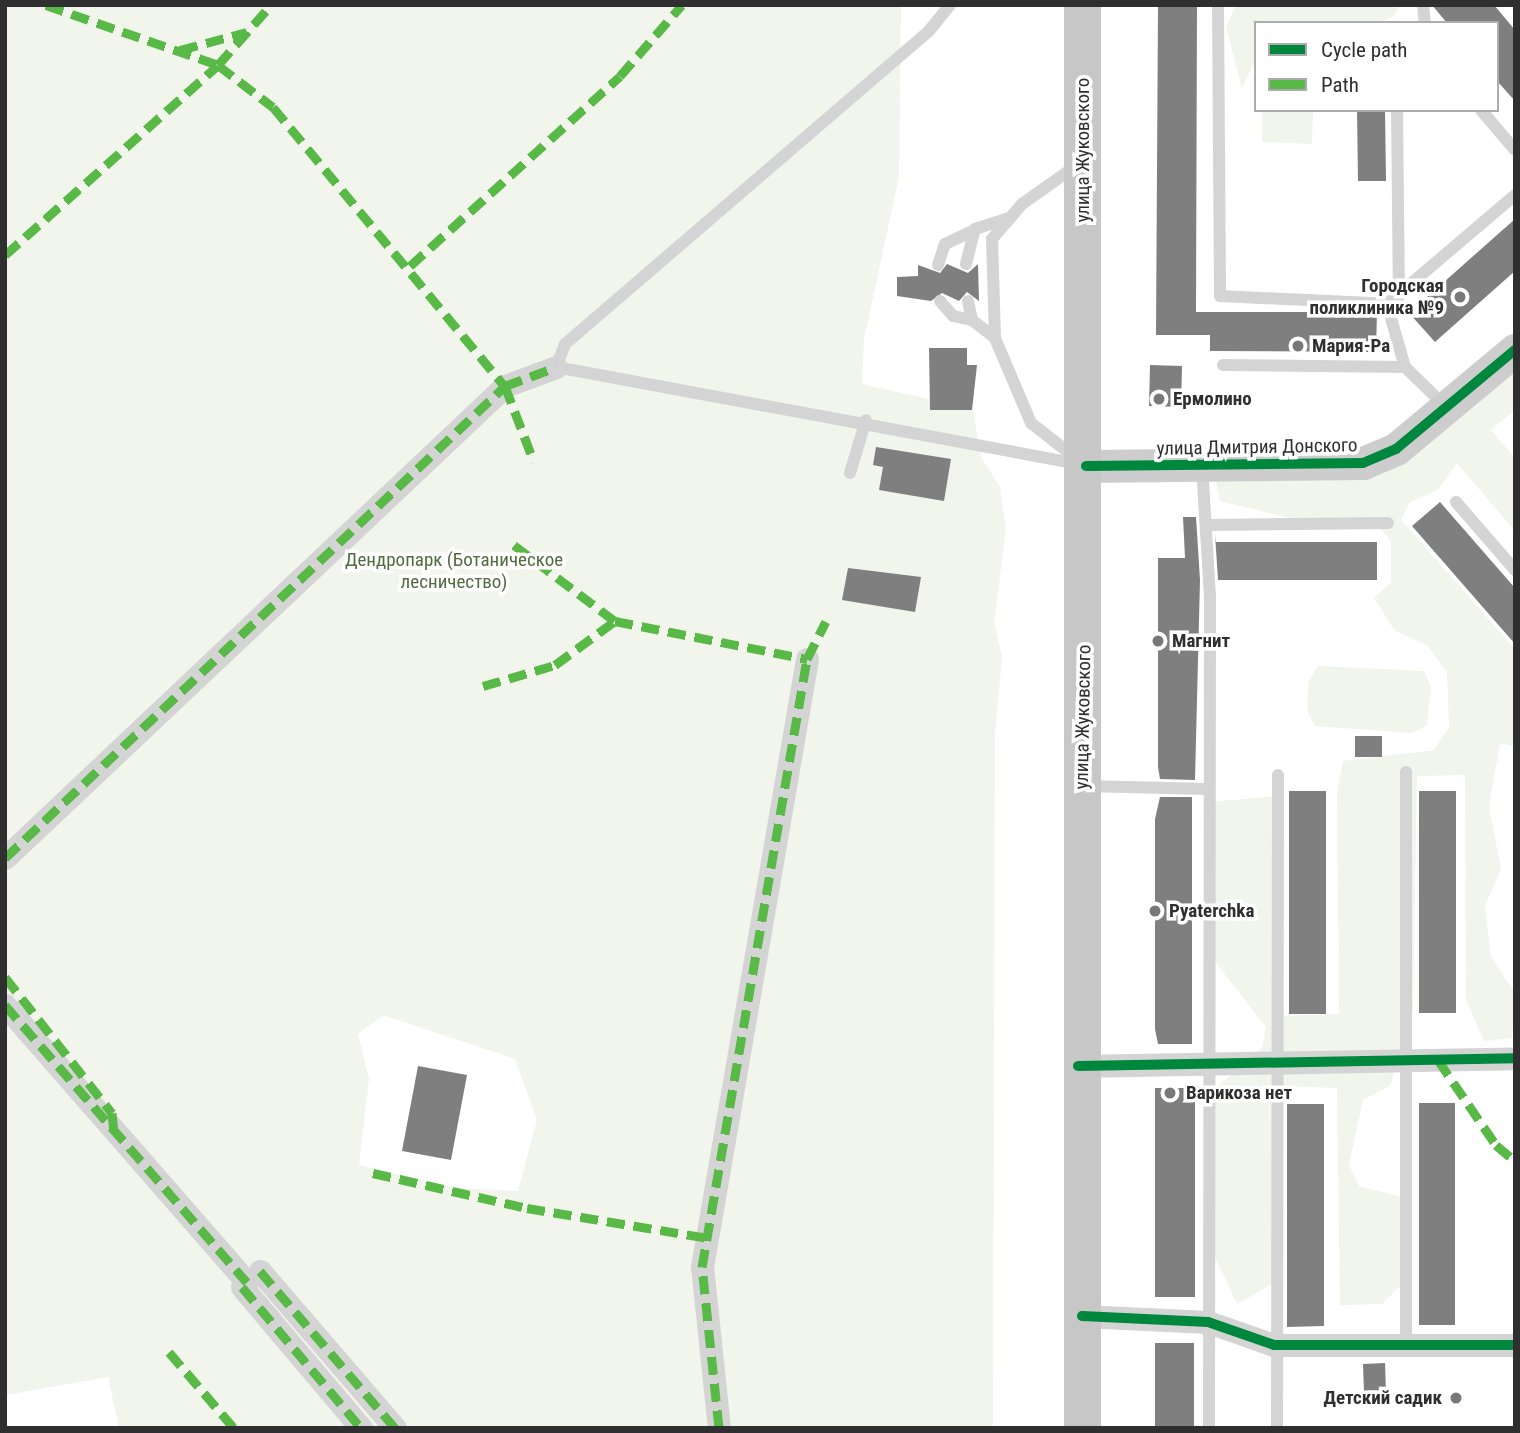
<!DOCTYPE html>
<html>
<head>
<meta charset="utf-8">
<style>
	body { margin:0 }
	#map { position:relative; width:1520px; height:1433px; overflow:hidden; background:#fff; font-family:"Roboto Condensed",sans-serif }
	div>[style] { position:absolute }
	.green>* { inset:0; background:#f1f5ec }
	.building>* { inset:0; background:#7f7f7f }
	.lane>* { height:12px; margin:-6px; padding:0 6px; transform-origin:6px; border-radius:6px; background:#d4d4d4 }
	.street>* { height:23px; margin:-11.5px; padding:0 11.5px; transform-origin:11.5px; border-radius:11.5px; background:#d4d4d4 }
	.secondary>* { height:33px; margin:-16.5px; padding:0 16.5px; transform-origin:16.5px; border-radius:16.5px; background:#cdcdcd }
	.primary>* { height:37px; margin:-18.5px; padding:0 18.5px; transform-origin:18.5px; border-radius:18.5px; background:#c7c7c7 }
	.quiet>* { height:9px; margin-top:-4.5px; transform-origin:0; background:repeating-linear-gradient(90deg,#58b947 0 18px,transparent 0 27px) }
	.cycleway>* { height:10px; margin:-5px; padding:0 5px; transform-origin:5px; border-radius:5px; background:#00873e }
	.dots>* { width:19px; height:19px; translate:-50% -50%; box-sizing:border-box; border:4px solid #fff; border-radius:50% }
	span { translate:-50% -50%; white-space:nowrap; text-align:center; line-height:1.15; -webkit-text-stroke:7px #fff; paint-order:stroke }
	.street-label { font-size:19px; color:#2f2f2f }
	.poi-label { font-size:19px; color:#2f2f2f; font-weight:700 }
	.right { translate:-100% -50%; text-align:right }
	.left { translate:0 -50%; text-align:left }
	.park-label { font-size:19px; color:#506b3d }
	.frame { position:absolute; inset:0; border:7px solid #2f2f2f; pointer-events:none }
	.legend { position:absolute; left:1254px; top:21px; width:245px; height:91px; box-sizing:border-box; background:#fff; border:2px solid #acacac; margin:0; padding:9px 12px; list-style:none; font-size:21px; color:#2f2f2f }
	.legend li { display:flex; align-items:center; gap:14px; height:35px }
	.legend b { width:35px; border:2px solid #acacac }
</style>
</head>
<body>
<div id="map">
	<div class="green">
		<div style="clip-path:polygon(evenodd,5px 5px,901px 5px,899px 177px,864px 339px,862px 384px,973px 409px,981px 457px,1000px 487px,1006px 530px,994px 622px,1002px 657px,995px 733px,993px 1428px,119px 1428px,108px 1377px,5px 1395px,5px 5px,383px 1015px,515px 1059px,537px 1120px,518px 1191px,455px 1188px,359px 1165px,369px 1079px,358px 1034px,383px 1015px)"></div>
		<div style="clip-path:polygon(1236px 5px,1398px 5px,1399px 7px,1393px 17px,1375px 23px,1256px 23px,1256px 58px,1242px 88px,1226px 27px)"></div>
		<div style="clip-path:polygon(1262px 110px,1313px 110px,1312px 144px,1262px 142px)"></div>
		<div style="clip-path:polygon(1515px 360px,1515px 410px,1491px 430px,1515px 458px,1515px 531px,1457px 463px,1438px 490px,1410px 502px,1401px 520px,1515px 649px,1515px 747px,1500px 743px,1489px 807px,1501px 869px,1485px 906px,1491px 957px,1515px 993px,1512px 1038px,1484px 1041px,1466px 999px,1465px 775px,1417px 776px,1413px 1010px,1390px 1086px,1363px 1100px,1349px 1165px,1359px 1186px,1402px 1197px,1406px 1280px,1382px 1304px,1340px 1305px,1337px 1088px,1276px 1086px,1274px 1283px,1237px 1304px,1212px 1250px,1212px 1091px,1262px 1048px,1266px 1027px,1212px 958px,1210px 802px,1277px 796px,1278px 1016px,1339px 1014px,1337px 791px,1343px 761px,1434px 750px,1449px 727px,1447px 672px,1427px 645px,1395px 631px,1374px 598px,1391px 582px,1391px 541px,1371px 518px,1298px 520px,1220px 501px,1216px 481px,1367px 468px)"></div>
		<div style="clip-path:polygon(1318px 666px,1424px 671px,1431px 687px,1427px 725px,1412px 733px,1315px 726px,1307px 711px,1309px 680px)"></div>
	</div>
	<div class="building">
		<div style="clip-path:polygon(1158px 5px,1197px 5px,1196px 312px,1377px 312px,1376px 352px,1210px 351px,1210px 335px,1156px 335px)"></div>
		<div style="clip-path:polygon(1432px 5px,1494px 5px,1515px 30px,1515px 101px,1497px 81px,1497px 23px,1447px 23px)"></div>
		<div style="clip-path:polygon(1357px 110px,1385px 110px,1386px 181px,1358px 181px)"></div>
		<div style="clip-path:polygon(1515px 219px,1515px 271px,1435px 342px,1409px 313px)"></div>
		<div style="clip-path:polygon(947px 264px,968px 273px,978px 264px,979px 301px,967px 292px,959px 301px,942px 293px,931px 301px,897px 296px,897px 277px,918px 276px,918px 265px,940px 273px)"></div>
		<div style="clip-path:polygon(929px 348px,967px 348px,967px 365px,977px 365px,972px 410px,930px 410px)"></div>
		<div style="clip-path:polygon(1150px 365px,1182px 366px,1181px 407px,1149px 406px)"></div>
		<div style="clip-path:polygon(876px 447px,951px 459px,944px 501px,879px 490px,883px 467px,873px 465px)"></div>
		<div style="clip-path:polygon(1440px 502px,1515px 588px,1515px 644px,1412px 526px)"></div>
		<div style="clip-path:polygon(1183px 517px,1196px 517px,1200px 580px,1195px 780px,1160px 779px,1158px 767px,1158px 558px,1185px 558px)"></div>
		<div style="clip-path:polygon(1215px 534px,1216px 542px,1377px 542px,1377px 580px,1218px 580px)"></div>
		<div style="clip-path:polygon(848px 568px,921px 577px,915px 612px,842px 600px)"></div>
		<div style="clip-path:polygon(1355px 736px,1382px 736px,1382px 757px,1355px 757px)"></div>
		<div style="clip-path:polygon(1289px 791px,1326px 791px,1326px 1014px,1289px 1014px)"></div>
		<div style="clip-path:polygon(1419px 791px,1456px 791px,1456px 1013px,1419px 1013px)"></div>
		<div style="clip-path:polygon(1160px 797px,1192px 797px,1192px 1044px,1158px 1044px,1155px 1029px,1155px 819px)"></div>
		<div style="clip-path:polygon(418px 1066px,467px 1075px,451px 1160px,402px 1151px)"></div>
		<div style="clip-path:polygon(1155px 1088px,1195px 1088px,1195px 1297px,1155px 1297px)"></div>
		<div style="clip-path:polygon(1419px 1103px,1455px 1103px,1455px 1325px,1419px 1325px)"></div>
		<div style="clip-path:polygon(1287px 1104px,1324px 1104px,1324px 1326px,1287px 1327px)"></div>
		<div style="clip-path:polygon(1155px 1343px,1194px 1343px,1194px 1428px,1155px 1428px)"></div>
		<div style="clip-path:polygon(1385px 1363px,1386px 1392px,1364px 1392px,1363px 1364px)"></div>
	</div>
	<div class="lane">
		<div style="left:950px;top:5px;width:33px;rotate:129deg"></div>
		<div style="left:929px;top:31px;width:480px;rotate:139.3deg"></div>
		<div style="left:565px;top:344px;width:25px;rotate:111deg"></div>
		<div style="left:556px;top:367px;width:532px;rotate:10.51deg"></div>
		<div style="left:1218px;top:5px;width:291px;rotate:89.6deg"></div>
		<div style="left:1220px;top:296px;width:167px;rotate:2.7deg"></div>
		<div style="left:1387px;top:304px;width:168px;rotate:-40.4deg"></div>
		<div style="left:1423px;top:5px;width:18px;rotate:84deg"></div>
		<div style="left:1397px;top:110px;width:187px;rotate:89.4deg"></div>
		<div style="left:1481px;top:110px;width:52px;rotate:49.6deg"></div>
		<div style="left:966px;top:264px;width:36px;rotate:-76deg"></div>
		<div style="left:975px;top:229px;width:35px;rotate:-18deg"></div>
		<div style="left:938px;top:265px;width:22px;rotate:-72deg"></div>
		<div style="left:945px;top:244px;width:33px;rotate:-25deg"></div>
		<div style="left:940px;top:301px;width:20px;rotate:49deg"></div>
		<div style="left:953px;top:316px;width:19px;rotate:12deg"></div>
		<div style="left:968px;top:301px;width:19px;rotate:78deg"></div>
		<div style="left:972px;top:320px;width:29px;rotate:38deg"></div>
		<div style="left:1387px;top:304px;width:66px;rotate:74.1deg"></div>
		<div style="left:1405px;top:367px;width:57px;rotate:44.3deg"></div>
		<div style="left:1223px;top:365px;width:182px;rotate:0.6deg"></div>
		<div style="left:1077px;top:459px;width:58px;rotate:-142deg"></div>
		<div style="left:1031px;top:423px;width:92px;rotate:-113deg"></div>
		<div style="left:995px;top:338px;width:99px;rotate:-91.7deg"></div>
		<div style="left:992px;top:239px;width:46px;rotate:-49.4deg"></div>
		<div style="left:1022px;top:204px;width:67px;rotate:-35.3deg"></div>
		<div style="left:1202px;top:466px;width:129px;rotate:86.5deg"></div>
		<div style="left:1210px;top:595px;width:833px;rotate:90.07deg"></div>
		<div style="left:850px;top:473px;width:55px;rotate:-73.2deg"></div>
		<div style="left:1456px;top:502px;width:90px;rotate:49.1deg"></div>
		<div style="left:1206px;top:525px;width:182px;rotate:-0.6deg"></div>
		<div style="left:1406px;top:772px;width:571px;rotate:90deg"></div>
		<div style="left:1086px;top:786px;width:121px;rotate:1.4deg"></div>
		<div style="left:1277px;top:1428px;width:653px;rotate:-89.91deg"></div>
	</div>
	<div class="street">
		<div style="left:5px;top:858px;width:688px;rotate:-43.35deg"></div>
		<div style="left:505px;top:386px;width:54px;rotate:-20.4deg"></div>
		<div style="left:5px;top:1005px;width:368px;rotate:48.9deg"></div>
		<div style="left:1078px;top:1066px;width:437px;rotate:-1deg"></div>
		<div style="left:260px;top:1271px;width:207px;rotate:49.3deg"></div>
		<div style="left:242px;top:1287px;width:185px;rotate:49.8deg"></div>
		<div style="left:1082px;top:1316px;width:126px;rotate:2.7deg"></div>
		<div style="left:1208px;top:1322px;width:70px;rotate:19.2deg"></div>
		<div style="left:1274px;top:1345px;width:241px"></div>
		<div style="left:719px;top:1428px;width:162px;rotate:-96deg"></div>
		<div style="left:702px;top:1267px;width:617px;rotate:-80.2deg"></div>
	</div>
	<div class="secondary">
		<div style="left:1086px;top:466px;width:277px;rotate:-0.6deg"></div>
		<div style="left:1363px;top:463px;width:36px;rotate:-23deg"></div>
		<div style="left:1396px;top:449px;width:155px;rotate:-39.8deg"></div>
	</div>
	<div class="primary">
		<div style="left:1082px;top:1428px;width:1423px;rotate:-90deg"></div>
	</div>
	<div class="quiet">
		<div style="left:46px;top:5px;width:182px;rotate:19.2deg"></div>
		<div style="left:218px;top:65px;width:69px;rotate:37.4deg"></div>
		<div style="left:273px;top:107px;width:363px;rotate:50.3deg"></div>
		<div style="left:505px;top:386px;width:81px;rotate:69.1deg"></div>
		<div style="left:180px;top:50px;width:69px;rotate:-15deg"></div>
		<div style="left:5px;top:255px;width:285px;rotate:-41.7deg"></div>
		<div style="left:218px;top:65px;width:80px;rotate:-48.5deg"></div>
		<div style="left:410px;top:266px;width:283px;rotate:-42.1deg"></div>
		<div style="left:620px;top:76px;width:94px;rotate:-48.9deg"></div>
		<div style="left:514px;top:545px;width:126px;rotate:37deg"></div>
		<div style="left:615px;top:621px;width:196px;rotate:11.2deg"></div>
		<div style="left:483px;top:686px;width:75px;rotate:-16.3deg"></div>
		<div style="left:555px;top:665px;width:74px;rotate:-36.3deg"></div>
		<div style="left:5px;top:858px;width:688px;rotate:-43.35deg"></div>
		<div style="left:505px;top:386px;width:54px;rotate:-20.4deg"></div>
		<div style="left:5px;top:977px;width:173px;rotate:51.8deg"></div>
		<div style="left:112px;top:1113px;width:20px;rotate:84deg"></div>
		<div style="left:5px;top:1005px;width:368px;rotate:48.9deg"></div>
		<div style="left:1438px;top:1060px;width:103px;rotate:55.7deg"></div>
		<div style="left:1496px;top:1145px;width:25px;rotate:40deg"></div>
		<div style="left:373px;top:1173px;width:158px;rotate:12.8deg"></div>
		<div style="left:527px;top:1208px;width:183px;rotate:9.4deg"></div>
		<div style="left:260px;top:1271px;width:207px;rotate:49.3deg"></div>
		<div style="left:242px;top:1287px;width:185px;rotate:49.8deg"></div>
		<div style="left:169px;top:1352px;width:100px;rotate:49.5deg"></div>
		<div style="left:719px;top:1428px;width:162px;rotate:-96deg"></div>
		<div style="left:702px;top:1267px;width:617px;rotate:-80.2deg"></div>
		<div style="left:807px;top:659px;width:42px;rotate:-63.4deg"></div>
	</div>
	<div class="cycleway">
		<div style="left:1086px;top:466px;width:277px;rotate:-0.6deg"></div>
		<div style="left:1363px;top:463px;width:36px;rotate:-23deg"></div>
		<div style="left:1396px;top:449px;width:155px;rotate:-39.8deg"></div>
		<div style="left:1078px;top:1066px;width:437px;rotate:-1deg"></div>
		<div style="left:1082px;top:1316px;width:126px;rotate:2.7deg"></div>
		<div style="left:1208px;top:1322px;width:70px;rotate:19.2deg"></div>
		<div style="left:1274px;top:1345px;width:241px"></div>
	</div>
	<div class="dots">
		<div style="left:1460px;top:297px;background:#787878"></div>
		<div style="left:1298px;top:346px;background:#787878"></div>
		<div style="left:1159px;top:399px;background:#787878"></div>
		<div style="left:1158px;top:641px;background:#787878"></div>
		<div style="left:1155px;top:911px;background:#787878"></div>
		<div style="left:1170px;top:1093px;background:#787878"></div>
		<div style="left:1456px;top:1398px;background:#787878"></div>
	</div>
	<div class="street-label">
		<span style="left:1083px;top:150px;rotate:-90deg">улица Жуковского</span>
		<span style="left:1257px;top:447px;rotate:-1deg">улица Дмитрия Донского</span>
		<span style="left:1083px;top:717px;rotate:-89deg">улица Жуковского</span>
	</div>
	<div class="poi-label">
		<span class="right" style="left:1444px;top:297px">Городская<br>поликлиника №9</span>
		<span class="left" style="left:1312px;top:346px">Мария-Ра</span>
		<span class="left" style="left:1173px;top:399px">Ермолино</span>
		<span class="left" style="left:1172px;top:641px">Магнит</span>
		<span class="left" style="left:1169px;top:911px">Pyaterchka</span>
		<span class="left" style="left:1186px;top:1093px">Варикоза нет</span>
		<span class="right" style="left:1442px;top:1398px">Детский садик</span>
	</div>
	<div class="park-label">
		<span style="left:454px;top:571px">Дендропарк (Ботаническое<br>лесничество)</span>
	</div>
	<div class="frame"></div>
	<ul class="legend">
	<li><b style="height:9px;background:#00873e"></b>Cycle path</li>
	<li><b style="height:9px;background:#58b947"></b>Path</li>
	</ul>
</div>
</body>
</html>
